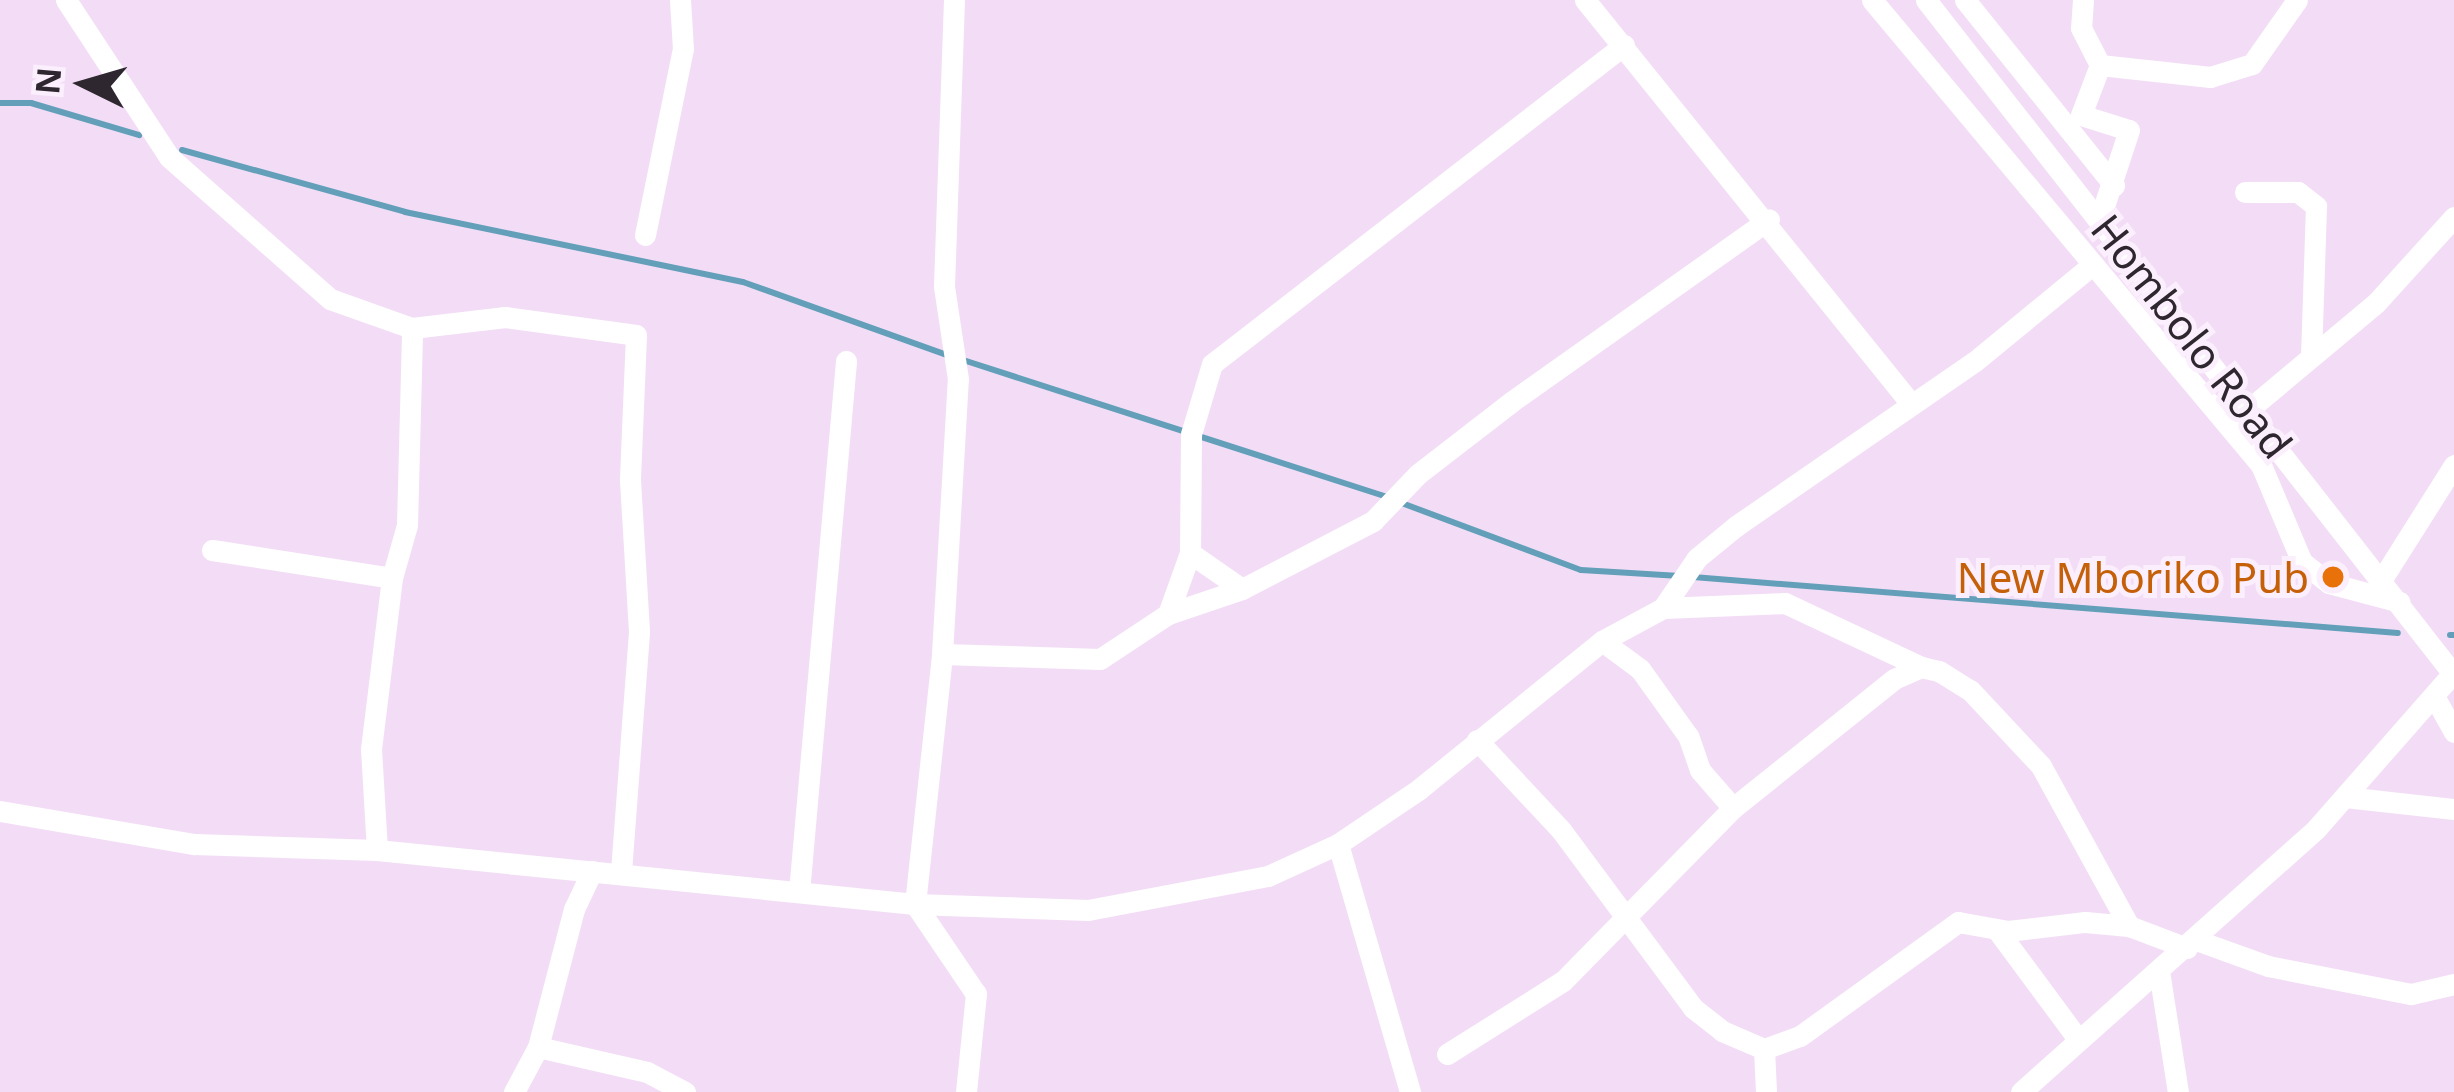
<!DOCTYPE html>
<html>
<head>
<meta charset="utf-8">
<style>
	body { margin:0 }
	#map { position:relative; width:2454px; height:1092px; overflow:hidden; background:#f3ddf6; font-family:"Noto Sans",sans-serif }
	div>[style] { position:absolute }
	.stream>* { height:6px; margin:-3px; padding:0 3px; transform-origin:3px; border-radius:3px; background:#649fb9 }
	.minor>* { height:21px; margin:-10.5px; padding:0 10.5px; transform-origin:10.5px; border-radius:10.5px; background:#fff }
	.dots>* { width:33px; height:33px; translate:-50% -50%; box-sizing:border-box; border:6px solid #fbeefd; border-radius:50% }
	span { translate:-50% -50%; white-space:nowrap; text-align:center; line-height:1.15; -webkit-text-stroke:10px #fbeefd; paint-order:stroke }
	.street-label { font-size:42px; color:#2f2730 }
	.food-label { font-size:42px; color:#c56008 }
	.right { translate:-100% -50%; text-align:right }
	.north { position:absolute; left:24px; top:24px; width:120px; height:120px; -webkit-text-stroke:9px #fbeefd; paint-order:stroke; rotate:275deg; font-size:33px; font-weight:700; line-height:48px; text-align:center; color:#2f2730 }
	.north::after { content:''; display:block; margin:auto; width:42px; height:54px; background:#2f2730; clip-path:polygon(50% 0,100% 100%,50% 72%,0 100%) }
</style>
</head>
<body>
<div id="map">
	<div class="stream">
		<div style="left:0;top:103px;width:31px"></div>
		<div style="left:31px;top:103px;width:113px;rotate:16.5deg"></div>
		<div style="left:182px;top:150px;width:231px;rotate:15.5deg"></div>
		<div style="left:405px;top:212px;width:345px;rotate:11.7deg"></div>
		<div style="left:743px;top:282px;width:217px;rotate:19.7deg"></div>
		<div style="left:960px;top:359px;width:449px;rotate:17.9deg"></div>
		<div style="left:1399px;top:502px;width:194px;rotate:20.5deg"></div>
		<div style="left:1581px;top:570px;width:99px;rotate:3.5deg"></div>
		<div style="left:1693px;top:577px;width:707px;rotate:4.54deg"></div>
		<div style="left:2450px;top:635px;width:4px"></div>
	</div>
	<div class="minor">
		<div style="left:66px;top:0;width:188px;rotate:56.7deg"></div>
		<div style="left:169px;top:157px;width:215px;rotate:41.4deg"></div>
		<div style="left:330px;top:299px;width:87px;rotate:19.5deg"></div>
		<div style="left:412px;top:328px;width:94px;rotate:-6.7deg"></div>
		<div style="left:505px;top:317px;width:132px;rotate:7.8deg"></div>
		<div style="left:636px;top:335px;width:145px;rotate:92.4deg"></div>
		<div style="left:630px;top:480px;width:152px;rotate:86.6deg"></div>
		<div style="left:639px;top:632px;width:243px;rotate:94.3deg"></div>
		<div style="left:1585px;top:0;width:514px;rotate:51.08deg"></div>
		<div style="left:1872px;top:0;width:606px;rotate:50.09deg"></div>
		<div style="left:2261px;top:465px;width:105px;rotate:67.1deg"></div>
		<div style="left:2302px;top:562px;width:34px;rotate:38deg"></div>
		<div style="left:2329px;top:583px;width:73px;rotate:15deg"></div>
		<div style="left:1926px;top:0;width:857px;rotate:51.97deg"></div>
		<div style="left:1965px;top:0;width:238px;rotate:51.2deg"></div>
		<div style="left:2083px;top:0;width:28px;rotate:94deg"></div>
		<div style="left:2081px;top:28px;width:42px;rotate:62.8deg"></div>
		<div style="left:2100px;top:65px;width:53px;rotate:110.8deg"></div>
		<div style="left:2081px;top:115px;width:50px;rotate:17.4deg"></div>
		<div style="left:2129px;top:130px;width:93px;rotate:108.2deg"></div>
		<div style="left:2100px;top:65px;width:111px;rotate:6.2deg"></div>
		<div style="left:2210px;top:77px;width:44px;rotate:-17.2deg"></div>
		<div style="left:2252px;top:64px;width:78px;rotate:-54.9deg"></div>
		<div style="left:2245px;top:192px;width:53px"></div>
		<div style="left:2298px;top:192px;width:23px;rotate:38deg"></div>
		<div style="left:2316px;top:206px;width:151px;rotate:91.9deg"></div>
		<div style="left:645px;top:235px;width:190px;rotate:-78.5deg"></div>
		<div style="left:683px;top:49px;width:49px;rotate:-93.5deg"></div>
		<div style="left:2248px;top:410px;width:167px;rotate:-39.9deg"></div>
		<div style="left:2376px;top:303px;width:116px;rotate:-47.8deg"></div>
		<div style="left:212px;top:550px;width:182px;rotate:8.8deg"></div>
		<div style="left:1190px;top:553px;width:63px;rotate:34.7deg"></div>
		<div style="left:2382px;top:579px;width:135px;rotate:-57.7deg"></div>
		<div style="left:1663px;top:608px;width:60px;rotate:-55.8deg"></div>
		<div style="left:1697px;top:558px;width:50px;rotate:-39.4deg"></div>
		<div style="left:1736px;top:526px;width:289px;rotate:-34.6deg"></div>
		<div style="left:1974px;top:362px;width:151px;rotate:-39.4deg"></div>
		<div style="left:1168px;top:614px;width:65px;rotate:-70.2deg"></div>
		<div style="left:1190px;top:553px;width:119px;rotate:-89.5deg"></div>
		<div style="left:1191px;top:434px;width:73px;rotate:-73.3deg"></div>
		<div style="left:1212px;top:364px;width:521px;rotate:-37.75deg"></div>
		<div style="left:942px;top:654px;width:275px;rotate:-86.7deg"></div>
		<div style="left:958px;top:379px;width:94px;rotate:-98.6deg"></div>
		<div style="left:944px;top:286px;width:286px;rotate:-88deg"></div>
		<div style="left:2434px;top:696px;width:41px;rotate:60.9deg"></div>
		<div style="left:1477px;top:740px;width:123px;rotate:47deg"></div>
		<div style="left:1561px;top:830px;width:222px;rotate:53.4deg"></div>
		<div style="left:1693px;top:1008px;width:37px;rotate:38deg"></div>
		<div style="left:1722px;top:1031px;width:46px;rotate:23.2deg"></div>
		<div style="left:1764px;top:1049px;width:38px;rotate:-20deg"></div>
		<div style="left:1800px;top:1036px;width:195px;rotate:-35.8deg"></div>
		<div style="left:1958px;top:922px;width:51px;rotate:10.2deg"></div>
		<div style="left:2008px;top:931px;width:78px;rotate:-6.7deg"></div>
		<div style="left:2085px;top:922px;width:44px;rotate:5.2deg"></div>
		<div style="left:2129px;top:926px;width:62px;rotate:20.8deg"></div>
		<div style="left:2345px;top:797px;width:110px;rotate:6.3deg"></div>
		<div style="left:1733px;top:808px;width:206px;rotate:-38.7deg"></div>
		<div style="left:1894px;top:679px;width:30px;rotate:-24deg"></div>
		<div style="left:1921px;top:667px;width:18px;rotate:13deg"></div>
		<div style="left:1939px;top:671px;width:36px;rotate:32deg"></div>
		<div style="left:1970px;top:690px;width:104px;rotate:46.9deg"></div>
		<div style="left:2041px;top:766px;width:183px;rotate:61.2deg"></div>
		<div style="left:0;top:811px;width:197px;rotate:9.7deg"></div>
		<div style="left:194px;top:844px;width:183px;rotate:1.9deg"></div>
		<div style="left:377px;top:850px;width:541px;rotate:5.73deg"></div>
		<div style="left:915px;top:904px;width:173px;rotate:2deg"></div>
		<div style="left:1088px;top:910px;width:183px;rotate:-10.7deg"></div>
		<div style="left:1268px;top:876px;width:77px;rotate:-24.6deg"></div>
		<div style="left:1338px;top:844px;width:97px;rotate:-34deg"></div>
		<div style="left:1418px;top:790px;width:237px;rotate:-39deg"></div>
		<div style="left:1602px;top:641px;width:69px;rotate:-28.4deg"></div>
		<div style="left:1663px;top:608px;width:122px;rotate:-2.3deg"></div>
		<div style="left:1785px;top:603px;width:150px;rotate:25.2deg"></div>
		<div style="left:1338px;top:844px;width:258px;rotate:73.8deg"></div>
		<div style="left:377px;top:850px;width:101px;rotate:-93.4deg"></div>
		<div style="left:371px;top:749px;width:172px;rotate:-83deg"></div>
		<div style="left:392px;top:578px;width:55px;rotate:-74.2deg"></div>
		<div style="left:407px;top:525px;width:197px;rotate:-88.5deg"></div>
		<div style="left:592px;top:871px;width:42px;rotate:115.3deg"></div>
		<div style="left:574px;top:909px;width:143px;rotate:104.6deg"></div>
		<div style="left:538px;top:1047px;width:112px;rotate:12.9deg"></div>
		<div style="left:647px;top:1072px;width:43px;rotate:27.8deg"></div>
		<div style="left:799px;top:892px;width:533px;rotate:-84.94deg"></div>
		<div style="left:1998px;top:931px;width:134px;rotate:53.5deg"></div>
		<div style="left:2196px;top:940px;width:77px;rotate:19.9deg"></div>
		<div style="left:2268px;top:966px;width:146px;rotate:11.1deg"></div>
		<div style="left:2411px;top:994px;width:44px;rotate:-13.1deg"></div>
		<div style="left:2159px;top:971px;width:122px;rotate:81.1deg"></div>
		<div style="left:1764px;top:1049px;width:43px;rotate:87.3deg"></div>
		<div style="left:1447px;top:1054px;width:137px;rotate:-32.2deg"></div>
		<div style="left:1563px;top:981px;width:243px;rotate:-45.5deg"></div>
		<div style="left:1733px;top:808px;width:50px;rotate:-131deg"></div>
		<div style="left:1700px;top:770px;width:36px;rotate:-109deg"></div>
		<div style="left:1688px;top:736px;width:82px;rotate:-125.6deg"></div>
		<div style="left:1640px;top:669px;width:47px;rotate:-143.6deg"></div>
		<div style="left:514px;top:1092px;width:51px;rotate:-61.9deg"></div>
		<div style="left:966px;top:1092px;width:99px;rotate:-84.2deg"></div>
		<div style="left:976px;top:994px;width:109px;rotate:-124.1deg"></div>
		<div style="left:915px;top:904px;width:251px;rotate:-83.8deg"></div>
		<div style="left:942px;top:654px;width:158px;rotate:1.8deg"></div>
		<div style="left:1100px;top:659px;width:82px;rotate:-33.5deg"></div>
		<div style="left:1168px;top:614px;width:78px;rotate:-18.7deg"></div>
		<div style="left:1242px;top:589px;width:148px;rotate:-27.4deg"></div>
		<div style="left:1373px;top:521px;width:65px;rotate:-46.2deg"></div>
		<div style="left:1418px;top:474px;width:118px;rotate:-37.7deg"></div>
		<div style="left:1511px;top:402px;width:316px;rotate:-35.3deg"></div>
		<div style="left:2021px;top:1092px;width:395px;rotate:-41.7deg"></div>
		<div style="left:2316px;top:829px;width:208px;rotate:-48.7deg"></div>
	</div>
	<div class="dots">
		<div style="left:2333px;top:577px;background:#e8710a"></div>
	</div>
	<div class="street-label">
		<span style="left:2192px;top:336px;rotate:52deg">Hombolo Road</span>
	</div>
	<div class="food-label">
		<span class="right" style="left:2309px;top:577px">New Mboriko Pub</span>
	</div>
	<div class="north">N</div>
</div>
</body>
</html>
